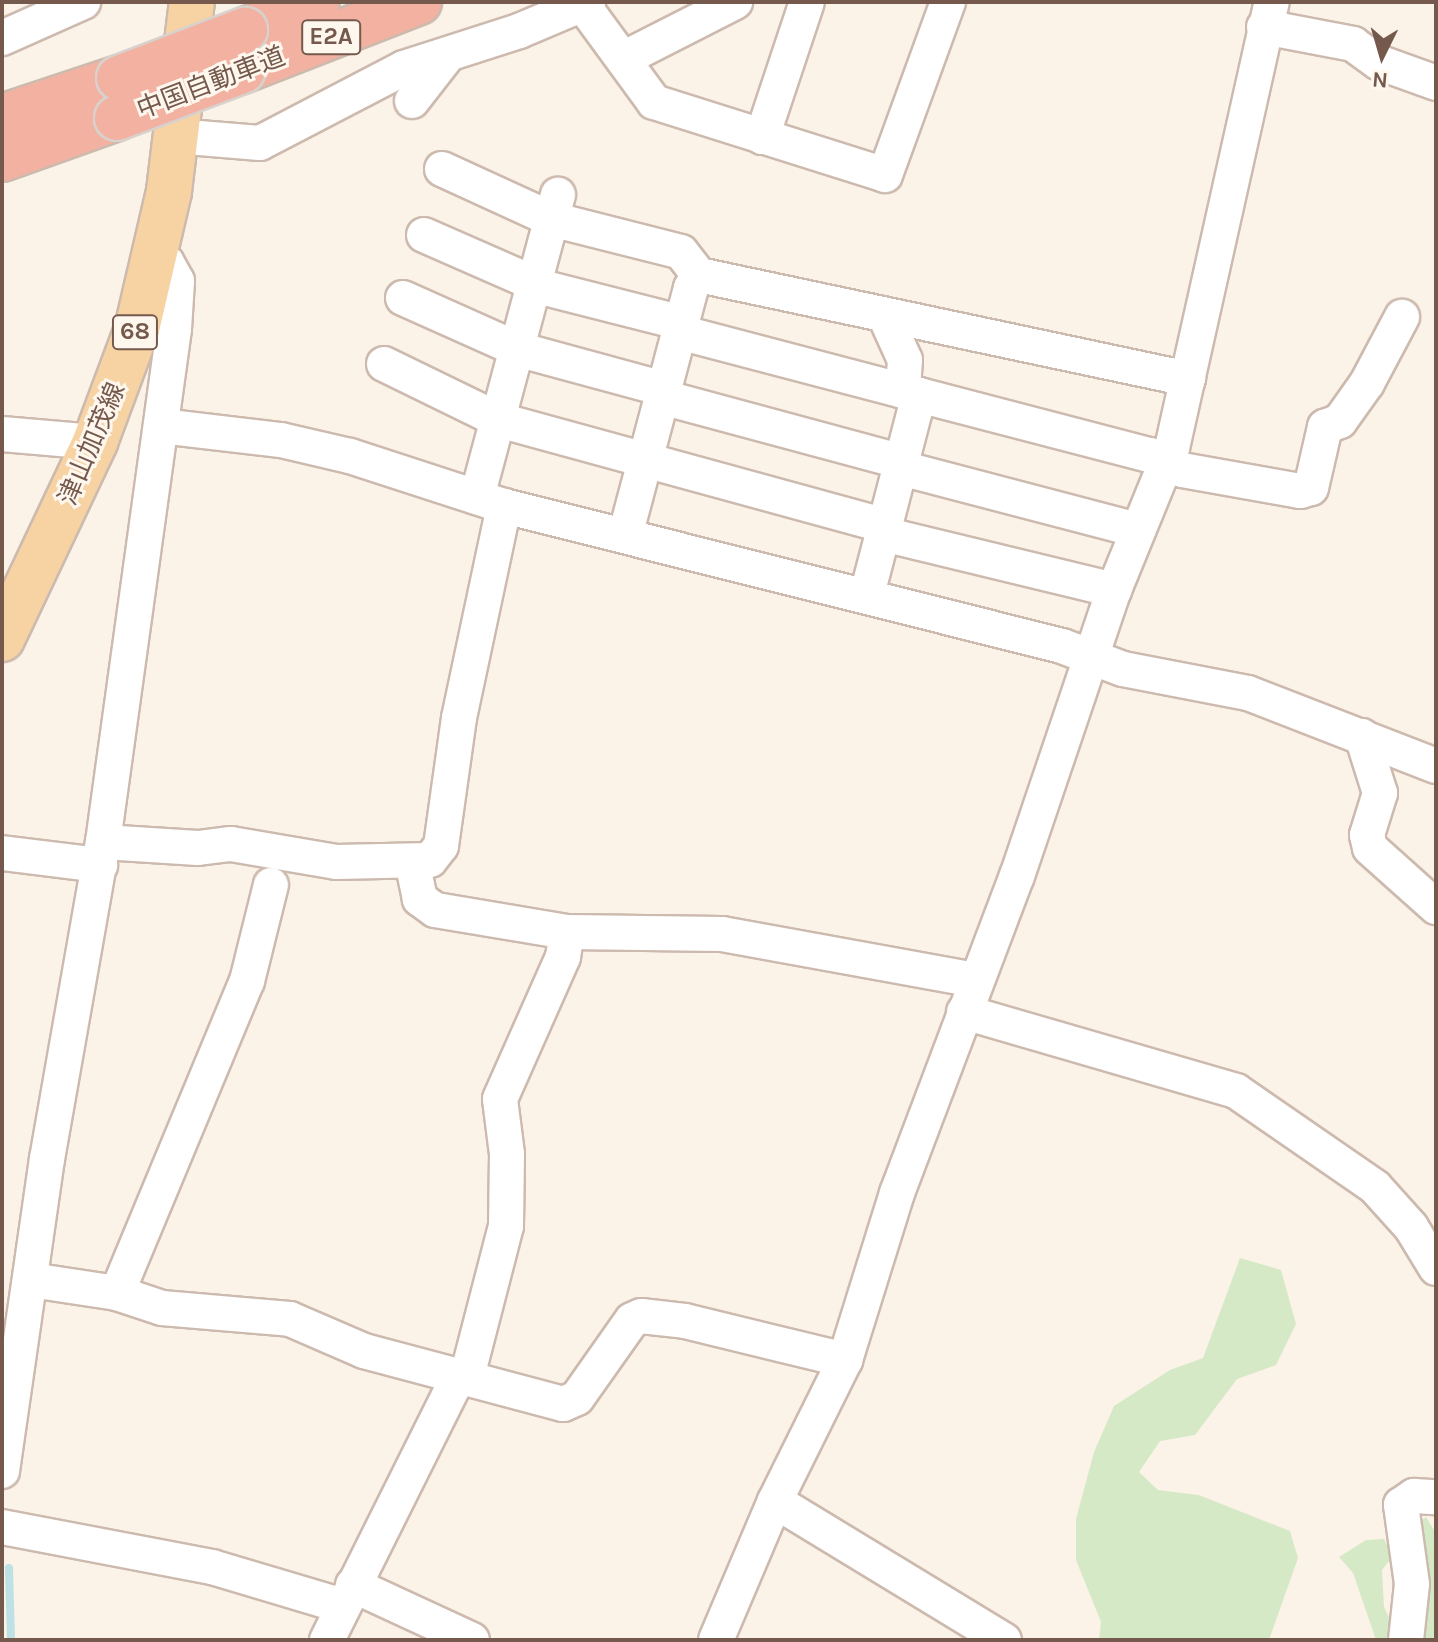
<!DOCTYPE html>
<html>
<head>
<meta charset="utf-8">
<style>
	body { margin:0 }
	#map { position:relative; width:1438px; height:1642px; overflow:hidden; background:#fcf3e8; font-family:Karla,"Noto Sans JP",sans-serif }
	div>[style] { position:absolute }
	.green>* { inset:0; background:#d6e9c6 }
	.stream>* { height:8px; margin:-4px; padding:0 4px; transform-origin:4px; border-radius:4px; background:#bde1e5 }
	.roads { filter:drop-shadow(2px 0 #cdbaae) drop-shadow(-2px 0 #cdbaae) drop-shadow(0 2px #cdbaae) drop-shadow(0 -2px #cdbaae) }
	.minor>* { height:34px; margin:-17px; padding:0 17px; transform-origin:17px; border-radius:17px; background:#fff }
	.major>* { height:44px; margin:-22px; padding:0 22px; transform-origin:22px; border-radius:22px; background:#f7d3a3 }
	.highway>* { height:44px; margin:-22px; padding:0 22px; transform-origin:22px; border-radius:22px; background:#f3b2a1 }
	.bridges { filter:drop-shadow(2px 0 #d8d1cd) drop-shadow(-2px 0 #d8d1cd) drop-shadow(0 2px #d8d1cd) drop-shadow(0 -2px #d8d1cd) }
	.highway-bridge>* { height:44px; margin:-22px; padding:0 22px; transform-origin:22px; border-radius:22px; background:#f3b2a1 }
	span { translate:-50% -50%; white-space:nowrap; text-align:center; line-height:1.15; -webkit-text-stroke:6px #fef7ee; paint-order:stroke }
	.shield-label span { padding:2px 6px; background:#fef7ee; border:2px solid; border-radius:6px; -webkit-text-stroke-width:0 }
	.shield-label { font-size:24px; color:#75594d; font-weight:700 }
	.street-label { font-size:26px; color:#75594d }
	.frame { position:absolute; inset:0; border:4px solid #75594d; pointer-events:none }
	.north { position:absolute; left:1342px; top:16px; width:80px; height:80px; -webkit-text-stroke:6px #fef7ee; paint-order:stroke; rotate:185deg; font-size:22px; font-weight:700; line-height:32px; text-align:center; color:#75594d }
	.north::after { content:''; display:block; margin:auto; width:28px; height:36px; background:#75594d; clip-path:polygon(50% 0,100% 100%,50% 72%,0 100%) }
</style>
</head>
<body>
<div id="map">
	<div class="green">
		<div style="clip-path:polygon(1240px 1258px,1281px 1270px,1296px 1324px,1276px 1365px,1237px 1379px,1195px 1435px,1160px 1441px,1139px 1472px,1158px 1490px,1199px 1495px,1290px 1531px,1298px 1558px,1269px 1640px,1099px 1640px,1101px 1622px,1076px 1560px,1076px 1519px,1094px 1452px,1114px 1406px,1170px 1370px,1203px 1358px)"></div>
		<div style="clip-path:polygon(1426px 1517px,1436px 1533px,1436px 1640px,1376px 1640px,1353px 1573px,1339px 1557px,1366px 1540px,1384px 1539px,1393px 1556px,1382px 1570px,1384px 1607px,1398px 1636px,1417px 1524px)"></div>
	</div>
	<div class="stream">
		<div style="left:9px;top:1568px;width:72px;rotate:88.4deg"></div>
	</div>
	<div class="roads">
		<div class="minor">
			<div style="left:583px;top:5px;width:120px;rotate:53.8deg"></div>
			<div style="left:654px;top:102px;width:242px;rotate:17.5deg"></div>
			<div style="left:885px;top:175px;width:184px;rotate:-70deg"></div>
			<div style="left:1264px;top:27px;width:91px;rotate:10.8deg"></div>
			<div style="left:1353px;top:44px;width:31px;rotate:36deg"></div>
			<div style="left:1378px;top:62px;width:62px;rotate:19.9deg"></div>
			<div style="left:2px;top:38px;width:89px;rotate:-24deg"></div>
			<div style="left:623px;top:59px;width:126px;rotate:-27deg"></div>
			<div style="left:412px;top:101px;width:57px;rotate:-52.1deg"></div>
			<div style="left:175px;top:136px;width:85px;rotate:4.7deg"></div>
			<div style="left:260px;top:143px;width:162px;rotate:-27.5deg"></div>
			<div style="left:404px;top:68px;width:121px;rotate:-17.8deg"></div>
			<div style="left:519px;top:31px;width:75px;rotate:-22.8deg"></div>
			<div style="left:762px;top:137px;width:142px;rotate:-71.6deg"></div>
			<div style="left:442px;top:169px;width:120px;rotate:24.6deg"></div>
			<div style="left:551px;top:219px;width:134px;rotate:14.2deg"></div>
			<div style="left:681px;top:252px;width:29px;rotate:52deg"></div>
			<div style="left:424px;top:235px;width:132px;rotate:23.7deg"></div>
			<div style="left:545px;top:288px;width:141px;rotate:14.3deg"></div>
			<div style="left:403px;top:298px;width:125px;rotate:24.1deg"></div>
			<div style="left:517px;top:349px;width:152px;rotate:15.2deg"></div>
			<div style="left:885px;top:316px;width:48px;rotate:65.6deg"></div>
			<div style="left:905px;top:360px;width:31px;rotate:94deg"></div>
			<div style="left:679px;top:332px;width:248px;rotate:14.7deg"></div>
			<div style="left:919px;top:395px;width:206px;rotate:104.6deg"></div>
			<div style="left:384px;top:364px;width:128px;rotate:26deg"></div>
			<div style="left:499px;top:420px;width:401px;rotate:15.3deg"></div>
			<div style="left:919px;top:395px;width:239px;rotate:14.6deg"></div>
			<div style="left:1150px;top:455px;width:35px;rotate:25deg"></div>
			<div style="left:1182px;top:470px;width:120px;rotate:10.1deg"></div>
			<div style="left:1300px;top:491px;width:11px;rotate:-15deg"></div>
			<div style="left:1311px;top:488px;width:63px;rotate:-77.1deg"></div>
			<div style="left:1325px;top:427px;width:16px;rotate:-22deg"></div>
			<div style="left:1340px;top:421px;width:47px;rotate:-54.6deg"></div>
			<div style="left:1367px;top:383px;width:75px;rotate:-62.1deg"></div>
			<div style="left:662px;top:397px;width:250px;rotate:15.1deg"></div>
			<div style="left:161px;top:426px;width:121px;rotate:6.7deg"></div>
			<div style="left:281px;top:440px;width:71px;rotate:13.1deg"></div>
			<div style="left:350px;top:456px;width:162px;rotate:18deg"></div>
			<div style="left:504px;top:506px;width:575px;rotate:14.08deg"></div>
			<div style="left:1062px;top:646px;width:65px;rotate:20.7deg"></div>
			<div style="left:1123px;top:669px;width:127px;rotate:10.9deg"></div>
			<div style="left:1248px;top:693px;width:202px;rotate:21.2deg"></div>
			<div style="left:2px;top:434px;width:93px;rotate:4.9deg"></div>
			<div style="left:901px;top:468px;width:245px;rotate:14.7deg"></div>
			<div style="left:477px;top:497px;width:313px;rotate:-75deg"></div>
			<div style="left:883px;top:534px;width:238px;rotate:13.6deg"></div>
			<div style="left:625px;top:536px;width:257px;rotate:-75.1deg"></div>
			<div style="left:691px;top:288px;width:15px;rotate:-58deg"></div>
			<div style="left:699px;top:275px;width:500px;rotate:12deg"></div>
			<div style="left:1362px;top:736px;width:60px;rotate:72.5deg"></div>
			<div style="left:1380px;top:793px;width:44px;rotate:107.2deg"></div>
			<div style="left:1367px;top:835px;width:13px;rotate:77deg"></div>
			<div style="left:1370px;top:848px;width:89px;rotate:41.8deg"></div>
			<div style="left:103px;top:842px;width:95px;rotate:3.6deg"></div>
			<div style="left:198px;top:848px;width:33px;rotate:-7deg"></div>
			<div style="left:231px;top:844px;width:107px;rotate:9.7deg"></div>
			<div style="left:336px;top:862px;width:94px;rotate:-1.2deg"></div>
			<div style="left:430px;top:860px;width:18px;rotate:-52deg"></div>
			<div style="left:441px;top:846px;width:129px;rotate:-82deg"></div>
			<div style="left:459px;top:718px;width:217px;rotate:-78deg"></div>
			<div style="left:2px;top:853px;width:99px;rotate:7deg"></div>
			<div style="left:567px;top:932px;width:155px;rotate:0.7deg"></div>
			<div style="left:722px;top:934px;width:256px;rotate:10.3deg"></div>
			<div style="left:964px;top:1012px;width:283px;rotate:16.2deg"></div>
			<div style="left:1236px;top:1091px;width:169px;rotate:34.6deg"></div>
			<div style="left:1375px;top:1187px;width:54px;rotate:48deg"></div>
			<div style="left:1411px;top:1227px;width:48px;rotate:58.6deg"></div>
			<div style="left:31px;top:1280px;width:87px;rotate:8.6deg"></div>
			<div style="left:117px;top:1293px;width:47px;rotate:18.4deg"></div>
			<div style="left:162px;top:1308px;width:128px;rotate:4.9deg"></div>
			<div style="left:290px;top:1319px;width:81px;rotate:23.4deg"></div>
			<div style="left:364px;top:1351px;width:206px;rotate:14.9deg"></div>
			<div style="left:563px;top:1404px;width:15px;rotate:-23deg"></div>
			<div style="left:577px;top:1398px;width:95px;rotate:-54.8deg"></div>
			<div style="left:632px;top:1320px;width:10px;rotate:-24deg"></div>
			<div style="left:641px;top:1316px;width:44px;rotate:6.5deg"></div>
			<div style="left:685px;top:1321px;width:165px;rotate:13.7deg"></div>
			<div style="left:117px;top:1293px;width:338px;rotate:-67.4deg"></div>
			<div style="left:247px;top:981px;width:99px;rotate:-76deg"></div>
			<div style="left:2px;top:1471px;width:315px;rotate:-81.8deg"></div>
			<div style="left:47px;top:1159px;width:322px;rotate:-80deg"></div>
			<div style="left:103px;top:842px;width:518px;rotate:-82.12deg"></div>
			<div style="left:174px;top:329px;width:48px;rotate:-86.4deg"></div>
			<div style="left:177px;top:281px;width:21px;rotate:-119deg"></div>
			<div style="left:167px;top:263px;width:14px;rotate:-146deg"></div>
			<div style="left:775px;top:1501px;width:268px;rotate:31.3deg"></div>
			<div style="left:2px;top:1527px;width:214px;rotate:10.8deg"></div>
			<div style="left:212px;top:1567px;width:137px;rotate:16.6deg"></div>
			<div style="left:353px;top:1585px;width:131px;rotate:24.8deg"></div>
			<div style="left:327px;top:1640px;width:283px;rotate:-63.5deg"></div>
			<div style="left:453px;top:1387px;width:24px;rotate:-48deg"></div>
			<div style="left:469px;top:1369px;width:148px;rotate:-75.5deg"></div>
			<div style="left:506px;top:1226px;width:72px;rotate:-89.2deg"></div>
			<div style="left:507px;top:1154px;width:55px;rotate:-97.3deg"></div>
			<div style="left:500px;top:1099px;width:155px;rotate:-66.1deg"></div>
			<div style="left:563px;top:957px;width:25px;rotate:-81deg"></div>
			<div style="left:567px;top:932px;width:134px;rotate:-170.5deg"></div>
			<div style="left:435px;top:910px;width:19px;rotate:-144deg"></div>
			<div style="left:420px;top:899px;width:38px;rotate:-102deg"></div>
			<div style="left:716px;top:1640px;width:151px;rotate:-67deg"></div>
			<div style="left:775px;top:1501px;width:157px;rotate:-63.6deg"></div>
			<div style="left:845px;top:1360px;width:175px;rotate:-72.7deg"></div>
			<div style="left:897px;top:1193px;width:339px;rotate:-69.3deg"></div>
			<div style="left:1017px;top:876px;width:302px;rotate:-71.3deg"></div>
			<div style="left:1114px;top:590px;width:153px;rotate:-67.8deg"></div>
			<div style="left:1172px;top:448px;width:457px;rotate:-77.4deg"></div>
			<div style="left:1406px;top:1640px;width:56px;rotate:-83.9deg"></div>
			<div style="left:1412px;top:1584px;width:80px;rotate:-97.9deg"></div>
			<div style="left:1401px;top:1505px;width:16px;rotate:-35deg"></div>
			<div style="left:1414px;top:1496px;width:22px;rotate:3deg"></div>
		</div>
		<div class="major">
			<div style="left:2px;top:639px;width:218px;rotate:-64.7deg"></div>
			<div style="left:95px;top:442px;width:121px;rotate:-69.6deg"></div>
			<div style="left:137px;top:329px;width:142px;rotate:-76.9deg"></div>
			<div style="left:169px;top:191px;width:190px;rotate:-83.1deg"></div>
		</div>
		<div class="highway">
			<div style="left:245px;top:30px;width:77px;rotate:-21.3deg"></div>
			<div style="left:242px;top:71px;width:190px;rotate:-21.3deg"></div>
			<div style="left:2px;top:117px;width:123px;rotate:-18.4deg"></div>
			<div style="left:2px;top:159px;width:122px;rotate:-19.6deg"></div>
		</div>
	</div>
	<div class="bridges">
		<div class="highway-bridge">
			<div style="left:119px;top:78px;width:135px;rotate:-20.9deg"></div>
			<div style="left:117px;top:118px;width:134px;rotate:-20.6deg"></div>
		</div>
	</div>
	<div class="shield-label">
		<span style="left:331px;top:37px">E2A</span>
		<span style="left:135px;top:332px">68</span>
	</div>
	<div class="street-label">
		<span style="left:211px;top:83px;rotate:-21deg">中国自動車道</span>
		<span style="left:92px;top:444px;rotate:-67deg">津山加茂線</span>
	</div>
	<div class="frame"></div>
	<div class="north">N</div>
</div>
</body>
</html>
